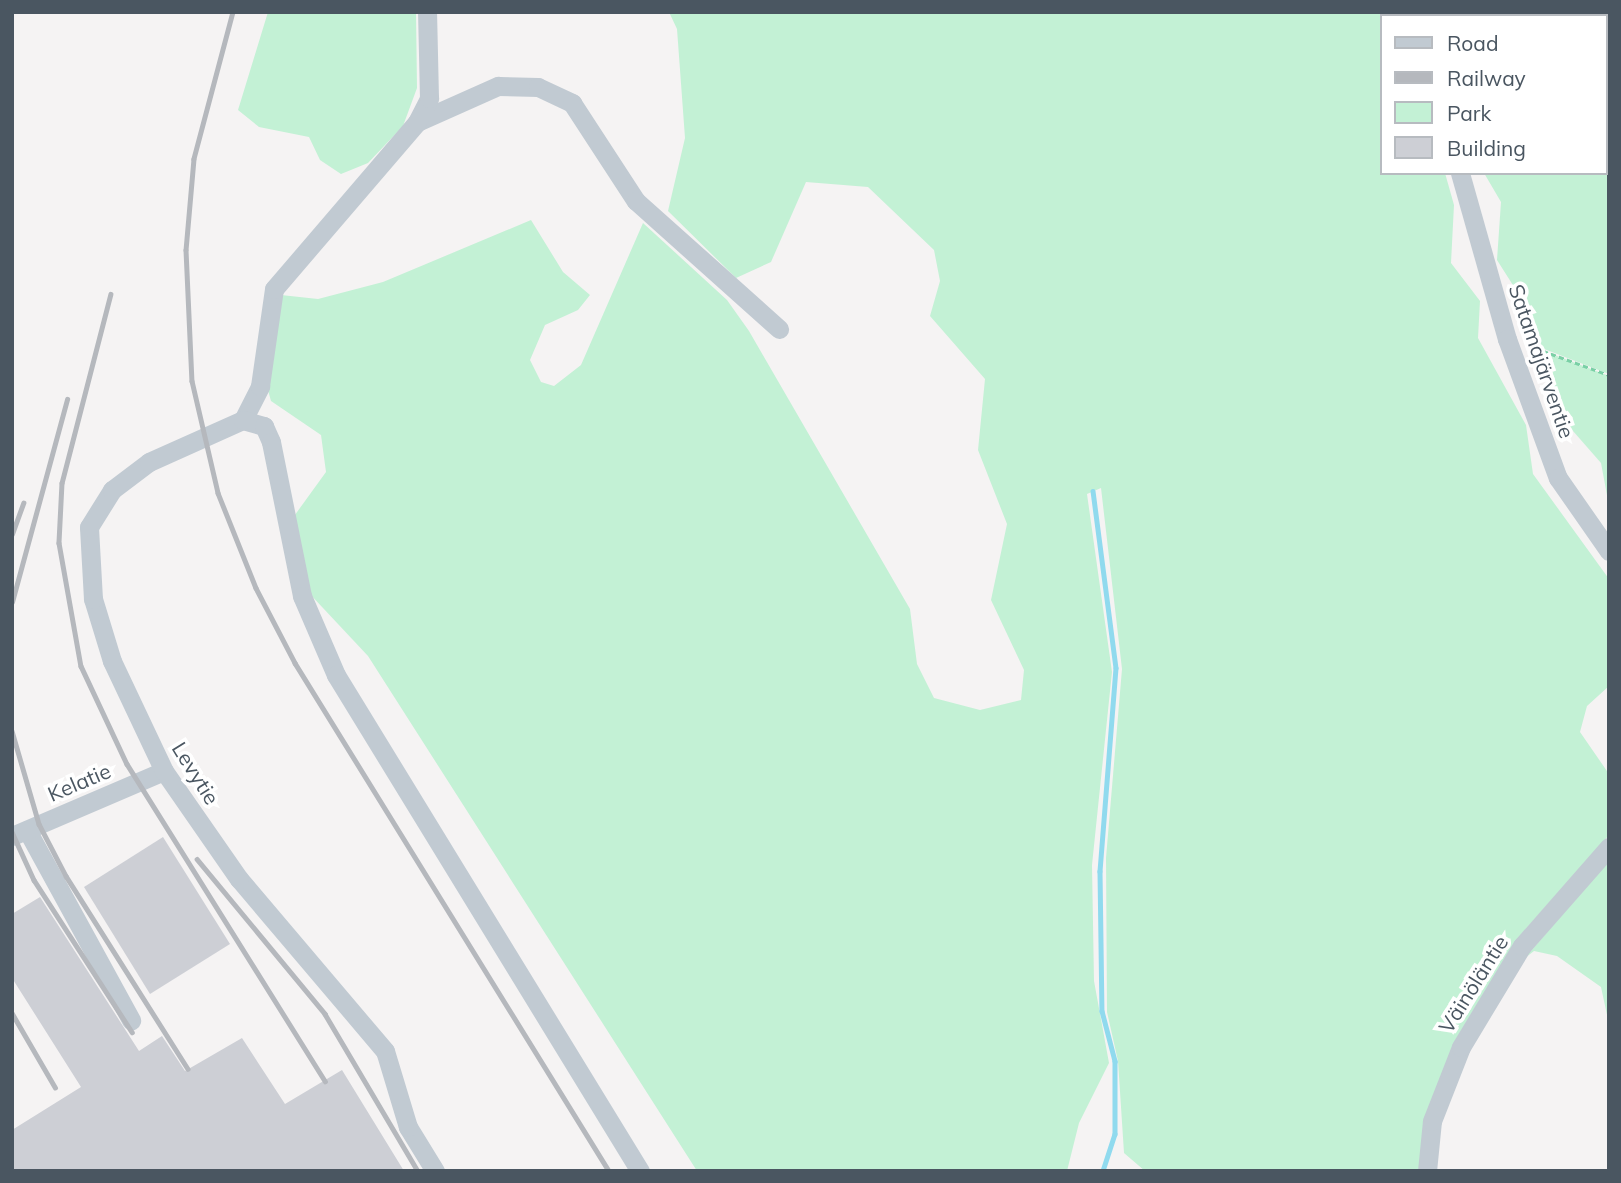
<!DOCTYPE html>
<html>
<head>
<meta charset="utf-8">
<style>
	body { margin:0 }
	#map { position:relative; width:1621px; height:1183px; overflow:hidden; background:#f5f3f3; font-family:Mulish,sans-serif }
	div>[style] { position:absolute }
	.green>* { inset:0; background:#c3f1d5 }
	.stream>* { height:4.5px; margin:-2.25px; padding:0 2.25px; transform-origin:2.25px; border-radius:2.25px; background:#90daee }
	.building>* { inset:0; background:#cdcfd5 }
	.path>* { height:2.5px; margin-top:-1.25px; transform-origin:0; background:repeating-linear-gradient(90deg,#7ad0a6 0 5px,transparent 0 8.5px) }
	.minor>* { height:19px; margin:-9.5px; padding:0 9.5px; transform-origin:9.5px; border-radius:9.5px; background:#c1cad2 }
	.rail>* { height:4.5px; margin:-2.25px; padding:0 2.25px; transform-origin:2.25px; border-radius:2.25px; background:#b5b8bd }
	span { translate:-50% -50%; white-space:nowrap; text-align:center; line-height:1.15; -webkit-text-stroke:7px #fff; paint-order:stroke }
	.street-label { font-size:21px; color:#4a5661 }
	.frame { position:absolute; inset:0; border:14px solid #4a5661; pointer-events:none }
	.legend { position:absolute; left:1380px; top:14px; width:228px; height:161px; box-sizing:border-box; background:#fff; border:2px solid #b7bbc0; margin:0; padding:9px 12px; list-style:none; font-size:21px; color:#4a5661 }
	.legend li { display:flex; align-items:center; gap:14px; height:35px }
	.legend b { width:35px; border:2px solid #b7bbc0 }
</style>
</head>
<body>
<div id="map">
	<div class="green">
		<div style="clip-path:polygon(268px 12px,416px 12px,417px 88px,403px 126px,368px 163px,341px 174px,320px 160px,309px 137px,259px 127px,238px 110px)"></div>
		<div style="clip-path:polygon(669px 12px,1395px 12px,1381px 16px,1381px 173px,1445px 173px,1454px 205px,1451px 263px,1480px 301px,1478px 338px,1526px 425px,1533px 474px,1609px 579px,1609px 686px,1587px 706px,1580px 732px,1609px 774px,1609px 835px,1516px 940px,1453px 1044px,1419px 1171px,1145px 1171px,1124px 1153px,1118px 1061px,1107px 1012px,1106px 858px,1122px 669px,1101px 488px,1087px 494px,1112px 672px,1092px 865px,1094px 981px,1109px 1063px,1079px 1123px,1067px 1171px,697px 1171px,368px 656px,308px 592px,292px 519px,326px 472px,321px 435px,271px 401px,266px 383px,281px 295px,318px 299px,383px 282px,531px 220px,563px 272px,590px 295px,578px 310px,545px 325px,530px 360px,541px 382px,554px 386px,581px 365px,643px 223px,727px 300px,749px 331px,910px 609px,917px 664px,934px 698px,980px 710px,1021px 700px,1024px 670px,991px 600px,1007px 524px,978px 450px,985px 379px,930px 316px,940px 281px,934px 250px,868px 187px,806px 182px,771px 262px,736px 278px,668px 211px,685px 138px,677px 29px)"></div>
		<div style="clip-path:polygon(1605px 125px,1609px 125px,1609px 374px,1539px 347px,1528px 309px,1497px 260px,1501px 202px,1484px 173px,1605px 173px)"></div>
		<div style="clip-path:polygon(1539px 349px,1609px 376px,1609px 506px,1601px 463px,1552px 407px)"></div>
		<div style="clip-path:polygon(1609px 860px,1609px 1024px,1601px 987px,1557px 956px,1534px 951px,1525px 958px)"></div>
	</div>
	<div class="stream">
		<div style="left:1093px;top:491px;width:178px;rotate:82.6deg"></div>
		<div style="left:1116px;top:668px;width:204px;rotate:94.5deg"></div>
		<div style="left:1100px;top:871px;width:140px;rotate:89.2deg"></div>
		<div style="left:1102px;top:1011px;width:52px;rotate:75.4deg"></div>
		<div style="left:1115px;top:1061px;width:73px;rotate:90deg"></div>
		<div style="left:1115px;top:1134px;width:39px;rotate:108deg"></div>
	</div>
	<div class="building">
		<div style="clip-path:polygon(163px 837px,230px 944px,150px 994px,84px 887px)"></div>
		<div style="clip-path:polygon(40px 897px,139px 1051px,162px 1036px,185px 1071px,242px 1038px,285px 1104px,342px 1070px,404px 1171px,12px 1171px,12px 1130px,81px 1087px,12px 978px,12px 914px)"></div>
	</div>
	<div class="path">
		<div style="left:1605px;top:124px;width:4px"></div>
		<div style="left:1527px;top:345px;width:87px;rotate:20.1deg"></div>
	</div>
	<div class="minor">
		<div style="left:1414px;top:12px;width:4px;rotate:76deg"></div>
		<div style="left:417px;top:122px;width:89px;rotate:-24deg"></div>
		<div style="left:498px;top:86px;width:40px;rotate:1.4deg"></div>
		<div style="left:538px;top:87px;width:38px;rotate:25deg"></div>
		<div style="left:572px;top:103px;width:117px;rotate:56.9deg"></div>
		<div style="left:636px;top:201px;width:192px;rotate:41.8deg"></div>
		<div style="left:1460px;top:173px;width:173px;rotate:74.2deg"></div>
		<div style="left:1507px;top:339px;width:148px;rotate:69.9deg"></div>
		<div style="left:1558px;top:478px;width:89px;rotate:55.1deg"></div>
		<div style="left:243px;top:420px;width:38px;rotate:-63deg"></div>
		<div style="left:260px;top:386px;width:98px;rotate:-81.8deg"></div>
		<div style="left:274px;top:289px;width:220px;rotate:-49.4deg"></div>
		<div style="left:417px;top:122px;width:27px;rotate:-63deg"></div>
		<div style="left:429px;top:98px;width:86px;rotate:-91.3deg"></div>
		<div style="left:27px;top:830px;width:217px;rotate:61.3deg"></div>
		<div style="left:12px;top:836px;width:165px;rotate:-23.2deg"></div>
		<div style="left:435px;top:1171px;width:52px;rotate:-121.5deg"></div>
		<div style="left:408px;top:1127px;width:79px;rotate:-106.8deg"></div>
		<div style="left:385px;top:1051px;width:226px;rotate:-130.3deg"></div>
		<div style="left:239px;top:879px;width:131px;rotate:-124.8deg"></div>
		<div style="left:164px;top:771px;width:122px;rotate:-115.3deg"></div>
		<div style="left:112px;top:661px;width:65px;rotate:-107deg"></div>
		<div style="left:93px;top:599px;width:72px;rotate:-93.2deg"></div>
		<div style="left:89px;top:527px;width:44px;rotate:-58.1deg"></div>
		<div style="left:112px;top:490px;width:46px;rotate:-37.1deg"></div>
		<div style="left:149px;top:462px;width:103px;rotate:-24.1deg"></div>
		<div style="left:243px;top:420px;width:22px;rotate:16deg"></div>
		<div style="left:264px;top:426px;width:17px;rotate:66deg"></div>
		<div style="left:271px;top:442px;width:157px;rotate:78.6deg"></div>
		<div style="left:302px;top:596px;width:86px;rotate:66.7deg"></div>
		<div style="left:336px;top:675px;width:582px;rotate:58.5deg"></div>
		<div style="left:1427px;top:1171px;width:50px;rotate:-84.3deg"></div>
		<div style="left:1432px;top:1121px;width:79px;rotate:-68.6deg"></div>
		<div style="left:1461px;top:1047px;width:118px;rotate:-58.9deg"></div>
		<div style="left:1522px;top:946px;width:132px;rotate:-48.7deg"></div>
	</div>
	<div class="rail">
		<div style="left:233px;top:12px;width:152px;rotate:104.9deg"></div>
		<div style="left:194px;top:159px;width:91px;rotate:95deg"></div>
		<div style="left:186px;top:250px;width:131px;rotate:87.4deg"></div>
		<div style="left:192px;top:381px;width:115px;rotate:76.9deg"></div>
		<div style="left:218px;top:493px;width:102px;rotate:68.2deg"></div>
		<div style="left:256px;top:588px;width:85px;rotate:62.5deg"></div>
		<div style="left:295px;top:663px;width:597px;rotate:58.28deg"></div>
		<div style="left:111px;top:294px;width:195px;rotate:104.5deg"></div>
		<div style="left:62px;top:483px;width:60px;rotate:92.9deg"></div>
		<div style="left:59px;top:543px;width:125px;rotate:79.9deg"></div>
		<div style="left:81px;top:666px;width:108px;rotate:64.9deg"></div>
		<div style="left:127px;top:764px;width:374px;rotate:58deg"></div>
		<div style="left:12px;top:534px;width:33px;rotate:-70deg"></div>
		<div style="left:12px;top:602px;width:210px;rotate:-74.8deg"></div>
		<div style="left:12px;top:731px;width:97px;rotate:73.8deg"></div>
		<div style="left:39px;top:824px;width:59px;rotate:62.6deg"></div>
		<div style="left:66px;top:876px;width:228px;rotate:57.7deg"></div>
		<div style="left:12px;top:832px;width:53px;rotate:65.4deg"></div>
		<div style="left:34px;top:880px;width:181px;rotate:57.2deg"></div>
		<div style="left:197px;top:859px;width:201px;rotate:50.4deg"></div>
		<div style="left:325px;top:1014px;width:182px;rotate:59.4deg"></div>
		<div style="left:12px;top:1013px;width:86px;rotate:59.8deg"></div>
	</div>
	<div class="street-label">
		<span style="left:1542px;top:361px;rotate:71deg">Satamajärventie</span>
		<span style="left:196px;top:773px;rotate:58deg">Levytie</span>
		<span style="left:79px;top:782px;rotate:-23deg">Kelatie</span>
		<span style="left:1473px;top:984px;rotate:-58deg">Väinöläntie</span>
	</div>
	<div class="frame"></div>
	<ul class="legend">
	<li><b style="height:9px;background:#c1cad2"></b>Road</li>
	<li><b style="height:9px;background:#b5b8bd"></b>Railway</li>
	<li><b style="height:19px;background:#c3f1d5"></b>Park</li>
	<li><b style="height:19px;background:#cdcfd5"></b>Building</li>
	</ul>
</div>
</body>
</html>
